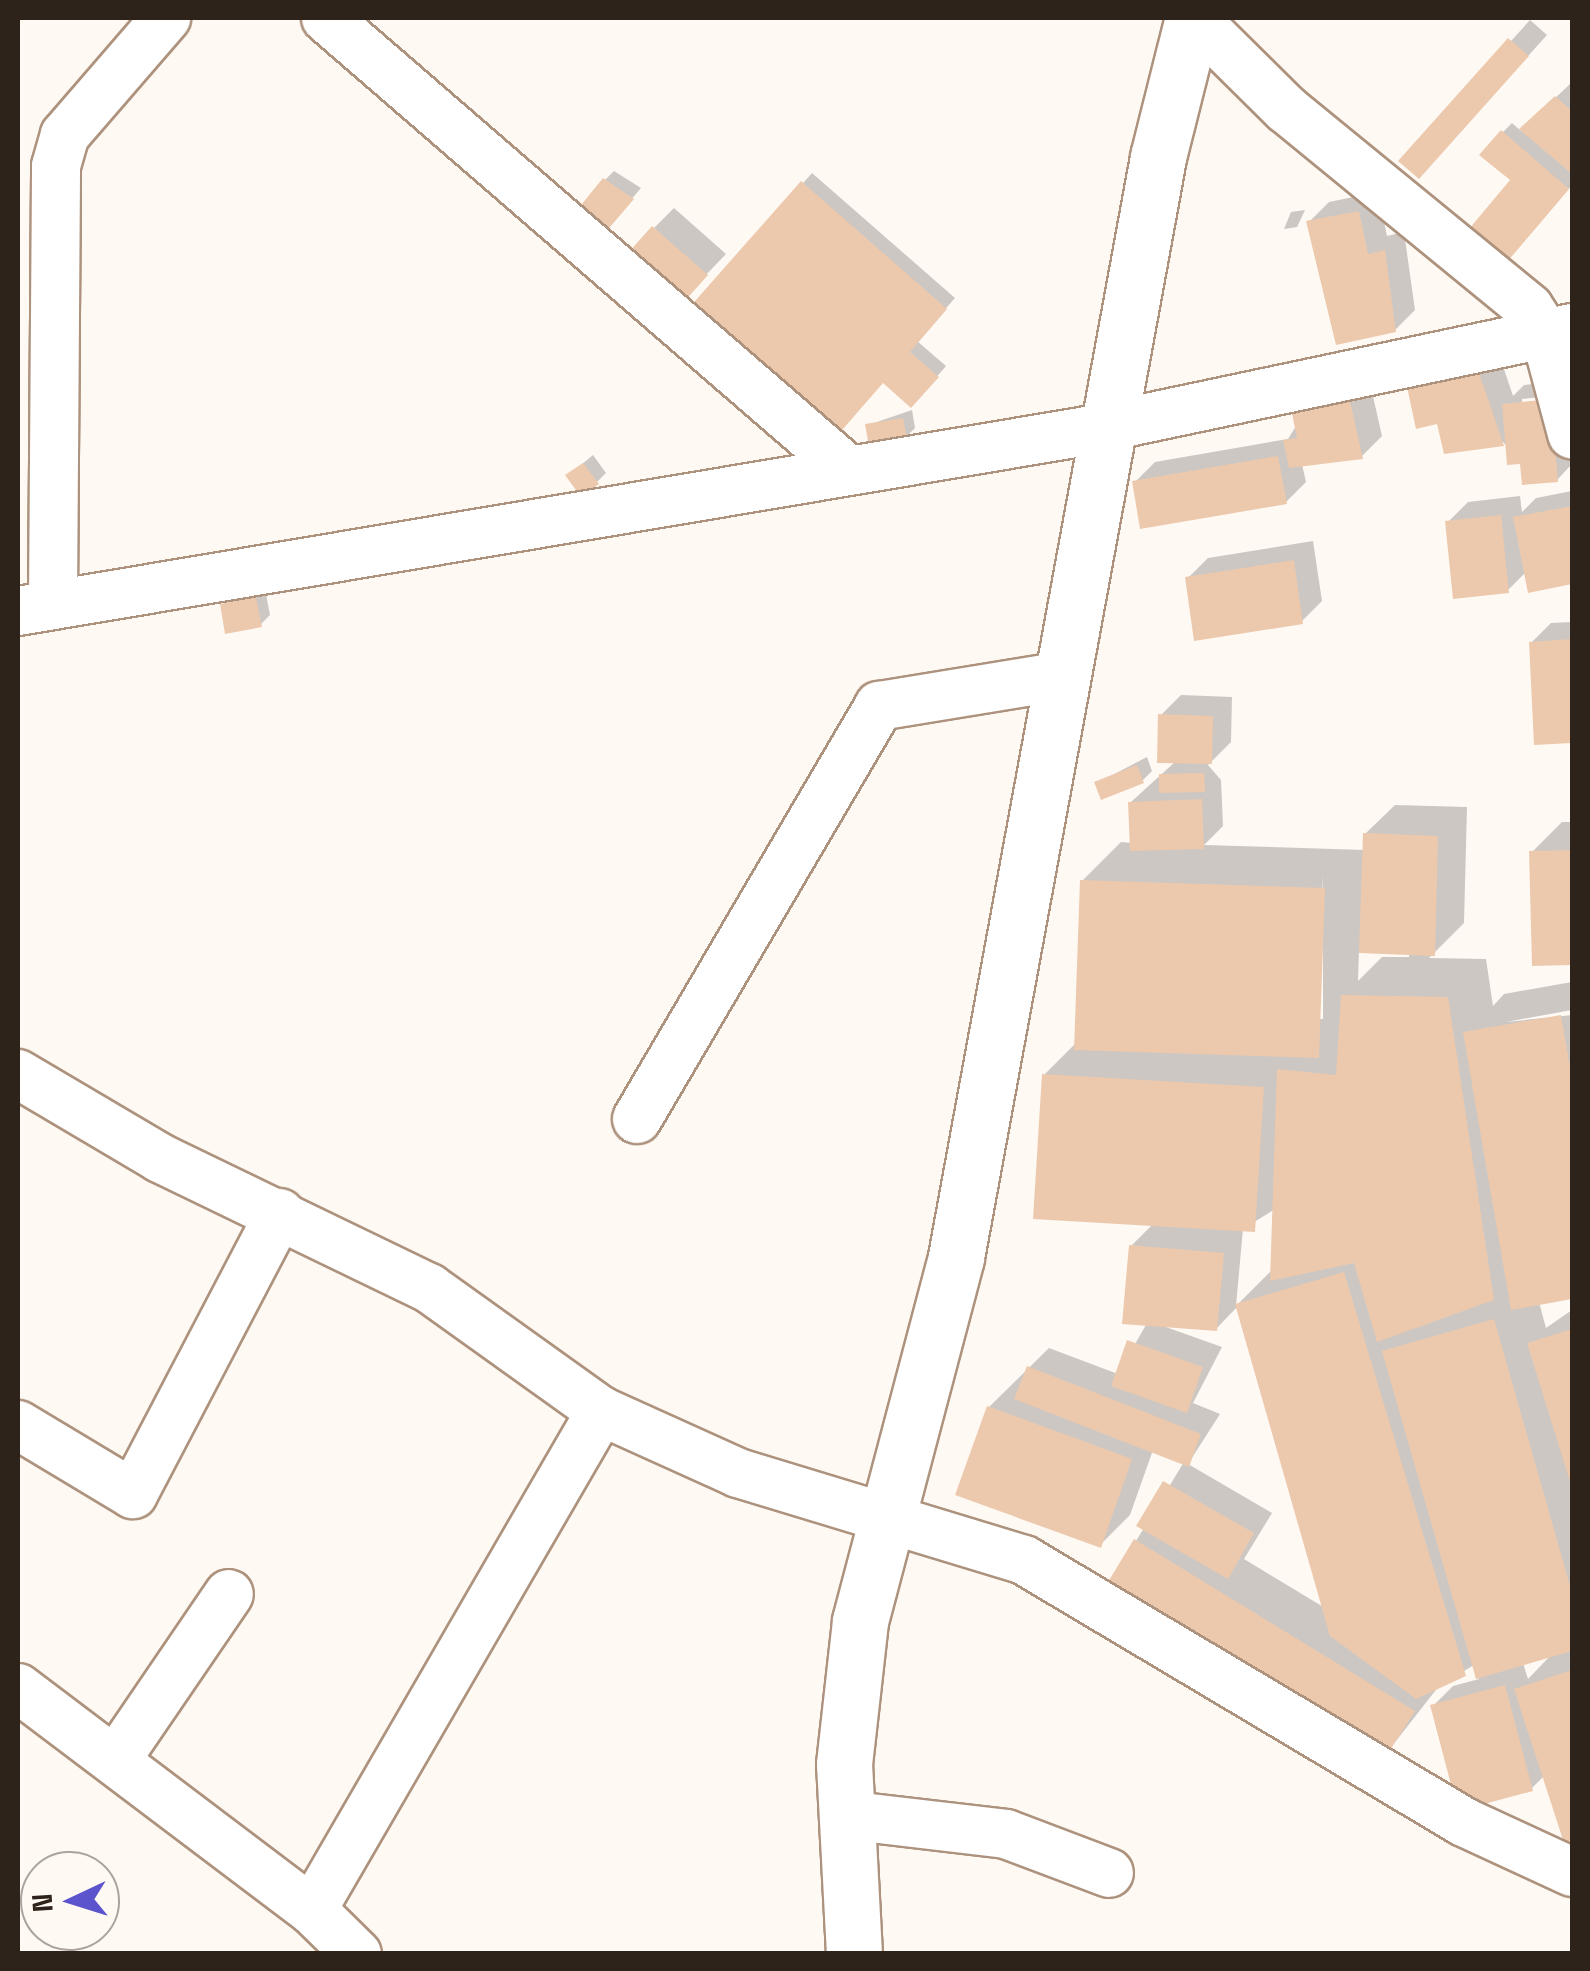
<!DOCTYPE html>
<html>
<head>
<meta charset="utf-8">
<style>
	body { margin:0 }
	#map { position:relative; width:1590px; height:1971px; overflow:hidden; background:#fff9f4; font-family:"Space Grotesk",sans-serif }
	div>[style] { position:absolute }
	.shadow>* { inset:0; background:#0003 }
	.building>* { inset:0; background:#ecc9ad }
	.roads { filter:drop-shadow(2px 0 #ad927d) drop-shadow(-2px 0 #ad927d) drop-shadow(0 2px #ad927d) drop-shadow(0 -2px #ad927d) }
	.minor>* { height:48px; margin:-24px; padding:0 24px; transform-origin:24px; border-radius:24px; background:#fff }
	.tertiary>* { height:55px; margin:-27.5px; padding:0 27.5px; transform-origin:27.5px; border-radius:27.5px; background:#fff }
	span { translate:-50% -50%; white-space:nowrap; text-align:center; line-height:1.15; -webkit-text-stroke:10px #fff9f4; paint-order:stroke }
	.frame { position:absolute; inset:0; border:20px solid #2e231b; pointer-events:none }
	.north { position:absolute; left:20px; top:1851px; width:100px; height:100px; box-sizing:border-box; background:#fff9f4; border:2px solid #aba39d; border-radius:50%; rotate:266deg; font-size:28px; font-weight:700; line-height:40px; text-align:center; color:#2e231b }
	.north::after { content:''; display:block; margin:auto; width:35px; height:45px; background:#5c54cc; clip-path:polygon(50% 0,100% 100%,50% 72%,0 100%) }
</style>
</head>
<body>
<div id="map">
	<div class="shadow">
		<div style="clip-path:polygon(1530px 20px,1547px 35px,1438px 156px,1402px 161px)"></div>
		<div style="clip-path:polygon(1572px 82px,1572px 185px,1527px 238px,1521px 171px,1503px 132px,1512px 123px,1521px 131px)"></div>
		<div style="clip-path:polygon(614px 171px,641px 188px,613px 221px,605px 180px)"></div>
		<div style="clip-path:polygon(812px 173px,955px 298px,917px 341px,946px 366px,921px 395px,692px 308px)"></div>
		<div style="clip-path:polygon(1378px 192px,1387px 236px,1404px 232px,1415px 310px,1395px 330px,1309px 222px,1329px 202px)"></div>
		<div style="clip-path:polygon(674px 208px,726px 254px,702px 279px,654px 228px)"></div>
		<div style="clip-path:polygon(1305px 210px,1297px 227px,1284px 229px,1291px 212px)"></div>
		<div style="clip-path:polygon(evenodd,1497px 348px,1513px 396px,1524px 385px,1570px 380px,1572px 464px,1557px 480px,1522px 462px,1428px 363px,1497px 348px,1564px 395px,1522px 404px,1522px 399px,1564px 395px)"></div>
		<div style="clip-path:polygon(1370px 383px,1382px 436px,1362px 456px,1302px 464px,1306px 482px,1286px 502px,1135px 482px,1155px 462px,1288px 439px,1315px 395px)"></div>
		<div style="clip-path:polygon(912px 410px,915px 428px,906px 437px,868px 425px)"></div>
		<div style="clip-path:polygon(593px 455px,606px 473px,597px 482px,569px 475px)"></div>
		<div style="clip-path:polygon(1572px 491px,1572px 582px,1530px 590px,1526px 572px,1508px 590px,1448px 522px,1468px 502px,1520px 496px,1522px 512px,1536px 498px)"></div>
		<div style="clip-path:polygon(1313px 541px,1322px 601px,1302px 621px,1188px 578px,1208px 558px)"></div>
		<div style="clip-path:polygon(265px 589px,270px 615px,260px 625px,222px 605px)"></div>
		<div style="clip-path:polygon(1572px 622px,1572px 740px,1537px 742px,1531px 643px,1551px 623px)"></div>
		<div style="clip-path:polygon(evenodd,1181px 695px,1232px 697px,1231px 742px,1208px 765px,1221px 780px,1223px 826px,1204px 845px,1365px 850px,1365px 834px,1395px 805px,1467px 807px,1464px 923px,1429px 958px,1486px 959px,1493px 1006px,1504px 994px,1572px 982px,1572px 1010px,1506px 1022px,1572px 1015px,1572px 1296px,1539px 1302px,1546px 1328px,1572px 1310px,1572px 1837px,1566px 1839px,1545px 1775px,1532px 1788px,1433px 1706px,1453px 1686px,1479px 1679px,1474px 1665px,1439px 1686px,1385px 1755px,1136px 1541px,1184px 1462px,1153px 1450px,1130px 1515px,1100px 1545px,989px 1407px,1049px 1348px,1118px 1374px,1147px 1323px,1131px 1246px,1153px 1224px,1044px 1075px,1077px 1042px,1082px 881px,1121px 842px,1132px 843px,1131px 802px,1176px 761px,1161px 715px,1181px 695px,1323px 875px,1323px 1019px,1318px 1019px,1323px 875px,1181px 695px,1359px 951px,1409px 952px,1409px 957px,1382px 957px,1358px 981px,1359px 951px,1181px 695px,1275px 1209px,1272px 1270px,1236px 1306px,1243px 1229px,1275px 1209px,1181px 695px,1238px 1306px,1325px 1608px,1244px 1559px,1272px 1513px,1188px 1464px,1220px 1414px,1193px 1403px,1222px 1347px,1163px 1326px,1216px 1329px,1238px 1306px,1181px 695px,1552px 1654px,1528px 1679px,1523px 1663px,1552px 1654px)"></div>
		<div style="clip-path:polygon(1147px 757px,1152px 771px,1143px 780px,1097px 783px)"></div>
		<div style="clip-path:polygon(1562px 822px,1572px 822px,1572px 963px,1535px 964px,1532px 852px)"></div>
	</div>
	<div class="building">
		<div style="clip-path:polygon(1508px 38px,1529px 56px,1419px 179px,1398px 161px)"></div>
		<div style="clip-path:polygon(1555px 96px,1572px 111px,1572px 174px,1519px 129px)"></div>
		<div style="clip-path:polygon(1501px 130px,1569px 189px,1507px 262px,1469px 229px,1510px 180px,1479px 155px)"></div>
		<div style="clip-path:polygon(603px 178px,634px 199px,604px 234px,577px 210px)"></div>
		<div style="clip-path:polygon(801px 181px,947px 309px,910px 352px,939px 377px,911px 408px,883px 383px,836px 437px,688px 309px)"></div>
		<div style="clip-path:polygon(1359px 211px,1368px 254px,1385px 250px,1396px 332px,1336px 345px,1306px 221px)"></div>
		<div style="clip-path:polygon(652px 226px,708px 275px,683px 303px,628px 253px)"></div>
		<div style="clip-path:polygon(1477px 367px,1504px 446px,1444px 454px,1437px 424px,1416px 429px,1406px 382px)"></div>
		<div style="clip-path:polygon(1551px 399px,1558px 482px,1522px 485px,1520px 464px,1507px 465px,1502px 404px)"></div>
		<div style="clip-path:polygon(1350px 401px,1363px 459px,1289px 468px,1283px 440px,1297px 438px,1292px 414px)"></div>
		<div style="clip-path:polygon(903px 418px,907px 439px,869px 447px,865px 424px)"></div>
		<div style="clip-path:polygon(1278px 456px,1287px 504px,1140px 529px,1132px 481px)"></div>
		<div style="clip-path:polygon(583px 463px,599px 484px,581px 497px,565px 475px)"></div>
		<div style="clip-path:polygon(1572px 506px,1572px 584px,1528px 593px,1513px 517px)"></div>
		<div style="clip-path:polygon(1501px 515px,1509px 593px,1453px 599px,1445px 521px)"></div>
		<div style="clip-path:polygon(1294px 560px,1303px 624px,1194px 641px,1185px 577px)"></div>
		<div style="clip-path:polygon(256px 597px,262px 627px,225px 634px,220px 604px)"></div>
		<div style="clip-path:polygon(1572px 639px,1572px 743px,1534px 745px,1529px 642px)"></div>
		<div style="clip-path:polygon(1158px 714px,1213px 716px,1212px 764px,1157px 763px)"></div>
		<div style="clip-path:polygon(1137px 765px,1144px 783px,1101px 800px,1094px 782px)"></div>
		<div style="clip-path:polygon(1204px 773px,1205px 792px,1159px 793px,1159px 774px)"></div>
		<div style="clip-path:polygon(1202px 799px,1204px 849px,1130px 851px,1128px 802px)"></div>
		<div style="clip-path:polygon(1363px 833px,1438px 836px,1435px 956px,1359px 953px)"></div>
		<div style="clip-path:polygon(1572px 850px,1572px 965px,1532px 966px,1529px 851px)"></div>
		<div style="clip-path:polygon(1080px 880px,1325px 888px,1319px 1058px,1074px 1050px)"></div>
		<div style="clip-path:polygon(1341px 995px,1448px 997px,1494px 1300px,1377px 1342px,1354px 1263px,1270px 1281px,1277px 1069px,1336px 1075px)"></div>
		<div style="clip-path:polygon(1561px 1015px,1572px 1079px,1572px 1299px,1511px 1310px,1463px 1032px)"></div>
		<div style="clip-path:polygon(1042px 1074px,1264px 1087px,1255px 1232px,1033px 1219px)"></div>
		<div style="clip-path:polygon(1129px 1245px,1224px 1253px,1217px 1331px,1122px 1324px)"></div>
		<div style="clip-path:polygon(1344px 1272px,1466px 1676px,1416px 1699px,1330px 1636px,1235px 1304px)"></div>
		<div style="clip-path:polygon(1494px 1319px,1572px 1593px,1572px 1651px,1476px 1679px,1382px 1351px)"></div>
		<div style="clip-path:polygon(1572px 1329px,1572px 1488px,1527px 1343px)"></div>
		<div style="clip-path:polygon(1127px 1340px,1203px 1367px,1187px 1413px,1111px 1386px)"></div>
		<div style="clip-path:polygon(1027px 1366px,1201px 1434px,1189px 1467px,1014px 1399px)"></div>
		<div style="clip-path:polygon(987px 1406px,1132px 1459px,1101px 1548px,955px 1495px)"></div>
		<div style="clip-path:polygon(1163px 1481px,1254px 1533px,1228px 1579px,1136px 1526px)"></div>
		<div style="clip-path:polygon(1134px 1539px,1415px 1711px,1385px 1758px,1105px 1587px)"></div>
		<div style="clip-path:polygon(1572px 1670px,1572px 1840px,1564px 1843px,1514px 1689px)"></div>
		<div style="clip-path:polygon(1505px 1685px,1533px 1791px,1458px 1811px,1430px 1705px)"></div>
	</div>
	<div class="roads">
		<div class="minor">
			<div style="left:326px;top:18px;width:689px;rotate:40.88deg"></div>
			<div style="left:1194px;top:18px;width:129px;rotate:44.7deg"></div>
			<div style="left:1286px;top:109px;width:314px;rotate:39.3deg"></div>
			<div style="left:1529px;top:308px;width:30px;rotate:57deg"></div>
			<div style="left:1545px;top:333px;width:105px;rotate:75deg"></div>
			<div style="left:53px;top:603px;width:437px;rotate:-89.6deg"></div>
			<div style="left:56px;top:166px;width:32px;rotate:-74deg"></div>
			<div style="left:65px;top:135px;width:155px;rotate:-49.2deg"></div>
			<div style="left:18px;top:611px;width:1078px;rotate:-9.56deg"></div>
			<div style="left:1081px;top:432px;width:502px;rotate:-11.96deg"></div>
			<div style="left:18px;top:1074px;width:165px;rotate:30.6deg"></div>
			<div style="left:160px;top:1158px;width:299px;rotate:25.8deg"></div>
			<div style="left:429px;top:1288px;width:211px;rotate:35.6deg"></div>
			<div style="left:601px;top:1411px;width:150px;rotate:24.3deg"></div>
			<div style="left:738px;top:1473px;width:299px;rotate:16.9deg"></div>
			<div style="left:1024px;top:1560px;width:512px;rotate:30.77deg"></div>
			<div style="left:1464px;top:1822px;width:119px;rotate:24.8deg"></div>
			<div style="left:637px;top:1119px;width:479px;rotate:-59.6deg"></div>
			<div style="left:879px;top:706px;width:186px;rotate:-9.3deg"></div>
			<div style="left:18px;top:1425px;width:134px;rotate:31deg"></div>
			<div style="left:133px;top:1494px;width:317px;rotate:-62.4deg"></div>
			<div style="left:18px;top:1688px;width:368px;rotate:37.1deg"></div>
			<div style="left:312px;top:1910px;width:577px;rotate:-59.92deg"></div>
			<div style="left:115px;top:1761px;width:202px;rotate:-55.7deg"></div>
			<div style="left:845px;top:1815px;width:162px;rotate:6.7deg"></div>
			<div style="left:1006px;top:1834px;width:110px;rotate:20.7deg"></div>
			<div style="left:312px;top:1910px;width:63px;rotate:44.4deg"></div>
		</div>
		<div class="tertiary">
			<div style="left:854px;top:1954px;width:190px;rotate:-93deg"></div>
			<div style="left:844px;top:1764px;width:144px;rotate:-83.6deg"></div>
			<div style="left:860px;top:1621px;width:376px;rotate:-75.2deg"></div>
			<div style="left:956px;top:1257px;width:1118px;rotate:-79.59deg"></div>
			<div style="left:1158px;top:157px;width:143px;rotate:-75.9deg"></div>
		</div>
	</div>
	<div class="frame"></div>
	<div class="north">N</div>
</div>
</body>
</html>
